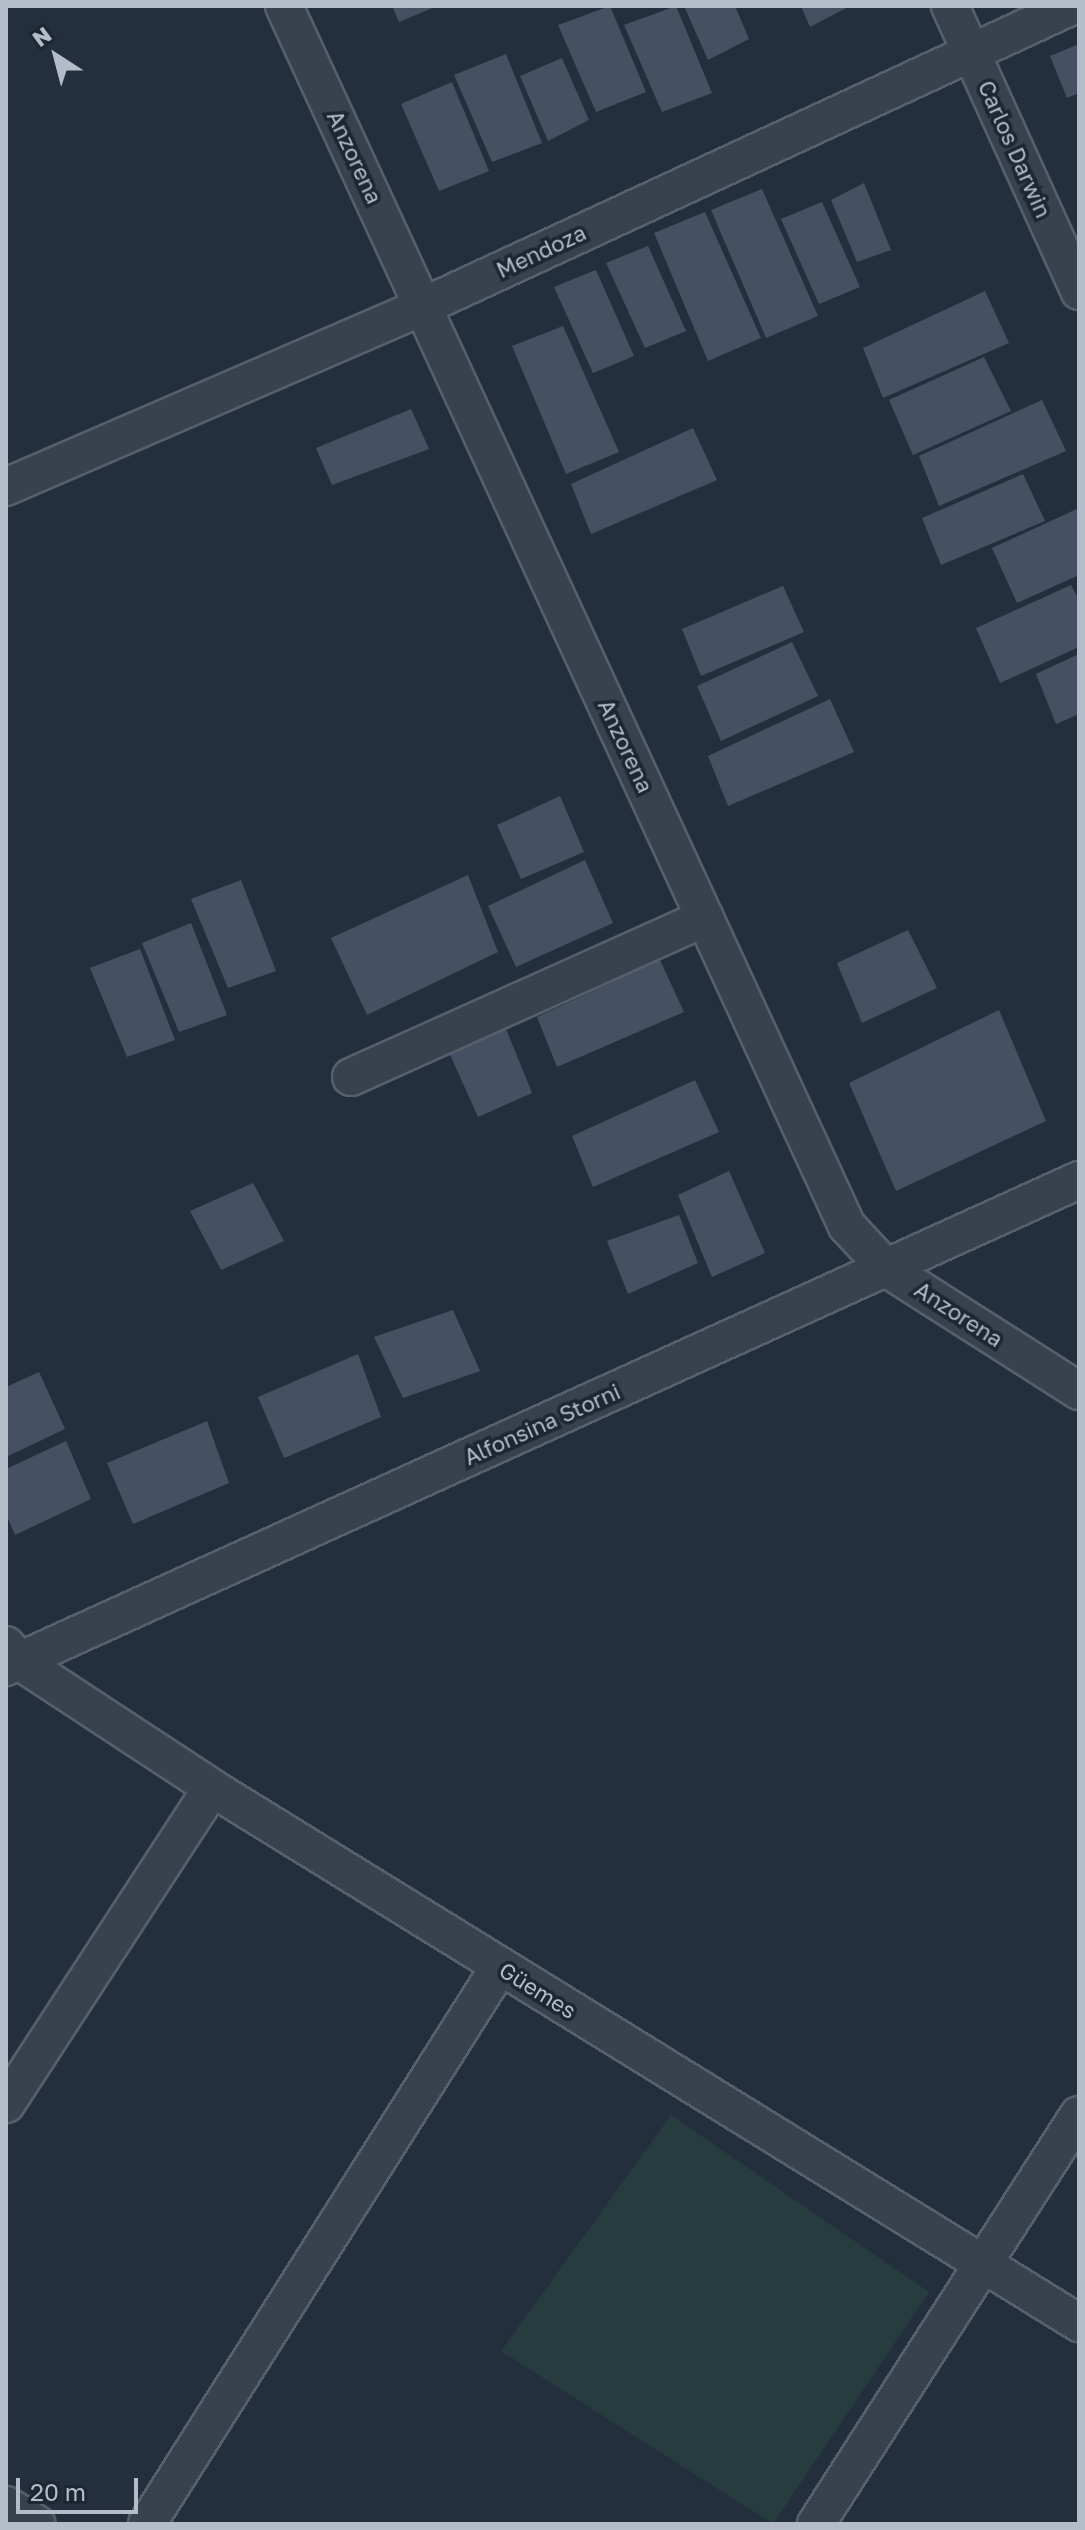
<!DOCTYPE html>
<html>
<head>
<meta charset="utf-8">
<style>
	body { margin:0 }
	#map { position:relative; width:1085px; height:2530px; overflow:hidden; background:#242f3e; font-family:"Golos Text",sans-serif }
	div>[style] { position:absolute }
	.green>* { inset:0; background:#263c3f }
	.building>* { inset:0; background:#455162 }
	.roads { filter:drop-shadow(2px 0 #565f6c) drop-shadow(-2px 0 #565f6c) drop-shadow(0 2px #565f6c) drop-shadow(0 -2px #565f6c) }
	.street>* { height:36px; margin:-18px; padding:0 18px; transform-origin:18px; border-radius:18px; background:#38414e }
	span { translate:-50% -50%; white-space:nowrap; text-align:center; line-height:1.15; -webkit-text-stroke:7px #1d2633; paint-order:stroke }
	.street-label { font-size:22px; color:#b4bcc9 }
	.frame { position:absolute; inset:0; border:8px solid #b4bcc9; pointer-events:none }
	.north { position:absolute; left:16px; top:16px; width:80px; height:80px; -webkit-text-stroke:6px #1d2633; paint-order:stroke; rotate:324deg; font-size:22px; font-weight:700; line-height:32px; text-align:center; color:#b4bcc9 }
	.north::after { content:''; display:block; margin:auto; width:28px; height:36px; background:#b4bcc9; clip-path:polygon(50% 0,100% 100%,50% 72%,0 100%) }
	.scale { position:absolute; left:16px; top:2478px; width:122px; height:36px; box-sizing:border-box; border:4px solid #b4bcc9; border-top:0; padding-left:10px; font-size:24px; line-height:28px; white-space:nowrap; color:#b4bcc9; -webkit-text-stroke:6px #1d2633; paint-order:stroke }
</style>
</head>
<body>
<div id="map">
	<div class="green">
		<div style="clip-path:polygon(671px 2115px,929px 2292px,773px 2524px,501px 2351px)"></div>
	</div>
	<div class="building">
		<div style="clip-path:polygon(392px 6px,437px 6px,399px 22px)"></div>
		<div style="clip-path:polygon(610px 6px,646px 92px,596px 112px,558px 25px)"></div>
		<div style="clip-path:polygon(676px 6px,712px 93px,662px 112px,624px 25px)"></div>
		<div style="clip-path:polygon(684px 6px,735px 6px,749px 39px,708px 60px)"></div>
		<div style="clip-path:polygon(801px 6px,850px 6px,810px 27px)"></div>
		<div style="clip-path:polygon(1079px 44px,1079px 93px,1067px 98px,1050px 56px)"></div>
		<div style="clip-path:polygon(506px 54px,542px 143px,492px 162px,454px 75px)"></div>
		<div style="clip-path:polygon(562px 58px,589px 120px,548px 141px,520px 76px)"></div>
		<div style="clip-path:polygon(452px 82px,489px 171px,439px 191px,401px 104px)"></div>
		<div style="clip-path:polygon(864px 183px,891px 250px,857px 262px,831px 200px)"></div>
		<div style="clip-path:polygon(762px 189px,818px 316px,766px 338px,711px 210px)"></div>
		<div style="clip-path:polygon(822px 202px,860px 287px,819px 304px,781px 219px)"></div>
		<div style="clip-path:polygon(705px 212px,761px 338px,708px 361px,654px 233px)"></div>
		<div style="clip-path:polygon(648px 246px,686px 331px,645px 348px,606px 263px)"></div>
		<div style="clip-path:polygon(596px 270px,634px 356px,593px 373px,554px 287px)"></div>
		<div style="clip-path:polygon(985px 291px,1009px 343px,883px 398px,863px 348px)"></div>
		<div style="clip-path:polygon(563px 326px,619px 452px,566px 474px,512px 346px)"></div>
		<div style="clip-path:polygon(984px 357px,1011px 411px,913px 455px,889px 400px)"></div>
		<div style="clip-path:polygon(1042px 400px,1066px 451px,939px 506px,919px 456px)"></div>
		<div style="clip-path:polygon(411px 409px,429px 449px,332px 485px,316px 448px)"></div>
		<div style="clip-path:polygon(693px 428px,717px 480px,591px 534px,571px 484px)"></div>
		<div style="clip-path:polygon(1023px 474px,1045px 521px,941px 565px,922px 518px)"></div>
		<div style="clip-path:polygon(1079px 508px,1079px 575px,1017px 603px,992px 548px)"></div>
		<div style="clip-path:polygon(1071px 585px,1079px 600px,1079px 647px,1000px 683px,976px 628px)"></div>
		<div style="clip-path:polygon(783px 586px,804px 632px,701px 676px,682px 629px)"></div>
		<div style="clip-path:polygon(792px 642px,818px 696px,721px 741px,697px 686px)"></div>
		<div style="clip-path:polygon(1079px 654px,1079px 714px,1056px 724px,1036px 674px)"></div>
		<div style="clip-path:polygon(830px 699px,854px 752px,728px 806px,708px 756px)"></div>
		<div style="clip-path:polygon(560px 796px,584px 852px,521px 879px,497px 825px)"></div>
		<div style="clip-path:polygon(585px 860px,613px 923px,516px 967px,488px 906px)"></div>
		<div style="clip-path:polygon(468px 875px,498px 952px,367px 1015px,331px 938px)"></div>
		<div style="clip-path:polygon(241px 880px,276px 971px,228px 988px,191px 899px)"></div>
		<div style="clip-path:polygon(191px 923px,227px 1015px,179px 1032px,142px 943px)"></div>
		<div style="clip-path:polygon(908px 930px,937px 988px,862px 1023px,837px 963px)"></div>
		<div style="clip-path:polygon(140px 949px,175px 1040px,127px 1057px,90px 968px)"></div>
		<div style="clip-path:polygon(660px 960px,684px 1012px,557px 1067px,537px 1017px)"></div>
		<div style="clip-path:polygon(999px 1010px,1046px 1121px,896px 1191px,849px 1083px)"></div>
		<div style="clip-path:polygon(504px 1024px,532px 1093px,478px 1117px,447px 1048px)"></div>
		<div style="clip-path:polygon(695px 1080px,719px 1132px,593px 1187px,572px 1136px)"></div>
		<div style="clip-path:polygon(729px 1171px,765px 1253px,712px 1277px,678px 1195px)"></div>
		<div style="clip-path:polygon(253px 1183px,284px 1241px,221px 1270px,190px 1211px)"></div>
		<div style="clip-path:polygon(679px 1215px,698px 1263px,628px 1294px,607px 1241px)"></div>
		<div style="clip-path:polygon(453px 1310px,480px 1371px,403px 1398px,374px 1337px)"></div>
		<div style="clip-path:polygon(358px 1354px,381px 1417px,284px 1458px,258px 1397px)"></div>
		<div style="clip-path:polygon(39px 1372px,65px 1429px,6px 1457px,6px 1387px)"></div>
		<div style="clip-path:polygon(207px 1421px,229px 1483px,133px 1524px,107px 1463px)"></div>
		<div style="clip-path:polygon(66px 1441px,91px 1499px,15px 1535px,6px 1514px,6px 1469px)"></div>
	</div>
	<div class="roads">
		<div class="street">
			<div style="left:284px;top:6px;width:1344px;rotate:65.23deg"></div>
			<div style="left:847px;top:1226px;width:57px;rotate:47.1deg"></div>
			<div style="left:886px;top:1268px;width:229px;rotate:32.5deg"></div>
			<div style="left:950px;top:6px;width:313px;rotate:65.6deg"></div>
			<div style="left:6px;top:487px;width:456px;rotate:-23.4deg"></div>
			<div style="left:424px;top:306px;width:714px;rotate:-24.84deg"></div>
			<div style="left:351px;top:1077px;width:388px;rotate:-24.2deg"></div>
			<div style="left:6px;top:1645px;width:21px;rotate:51deg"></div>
			<div style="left:19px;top:1661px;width:231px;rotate:33.3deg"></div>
			<div style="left:212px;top:1788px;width:1019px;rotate:31.68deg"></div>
			<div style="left:6px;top:1667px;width:1178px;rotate:-24.41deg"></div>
			<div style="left:6px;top:2104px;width:377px;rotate:-56.9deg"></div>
			<div style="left:6px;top:2505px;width:36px;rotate:32deg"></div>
			<div style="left:147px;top:2524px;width:660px;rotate:-57.68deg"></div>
			<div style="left:816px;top:2524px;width:486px;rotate:-57.3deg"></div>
		</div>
	</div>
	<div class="street-label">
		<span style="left:1015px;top:149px;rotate:66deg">Carlos Darwin</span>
		<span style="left:355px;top:157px;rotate:65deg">Anzorena</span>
		<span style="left:541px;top:251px;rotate:-25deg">Mendoza</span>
		<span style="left:626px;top:746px;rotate:65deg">Anzorena</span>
		<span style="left:959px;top:1314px;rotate:33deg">Anzorena</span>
		<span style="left:542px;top:1424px;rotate:-24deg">Alfonsina Storni</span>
		<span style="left:538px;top:1990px;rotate:32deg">Güemes</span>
	</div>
	<div class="frame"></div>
	<div class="north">N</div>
	<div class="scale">20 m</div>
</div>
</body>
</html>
